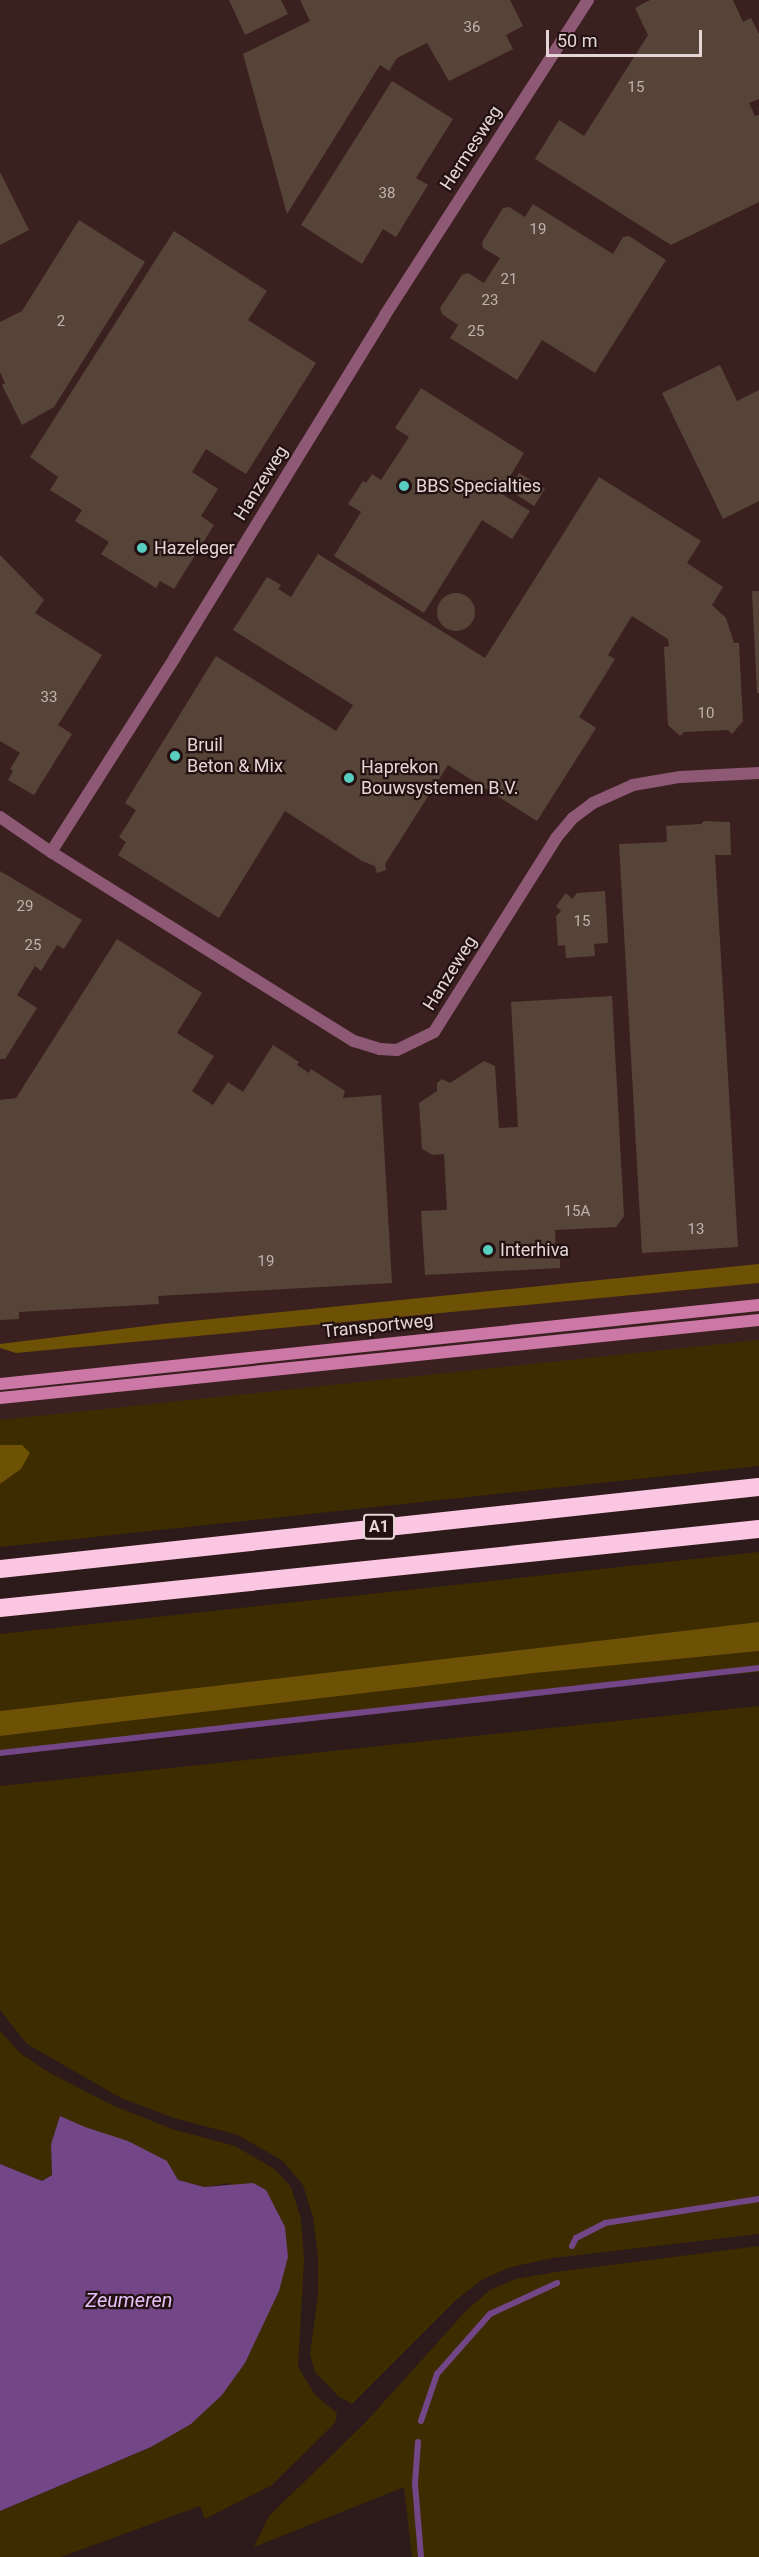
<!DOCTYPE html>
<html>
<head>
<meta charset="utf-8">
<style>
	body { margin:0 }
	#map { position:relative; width:759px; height:2557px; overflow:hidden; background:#2d1a1a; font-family:Roboto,sans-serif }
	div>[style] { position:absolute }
	.built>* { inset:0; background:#3b2020 }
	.green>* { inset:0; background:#3d2c00 }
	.forest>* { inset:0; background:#6d5205 }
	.water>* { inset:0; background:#734688 }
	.stream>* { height:6px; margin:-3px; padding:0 3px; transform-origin:3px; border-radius:3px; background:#734688 }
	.building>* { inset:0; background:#564439 }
	.round { border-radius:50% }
	.street>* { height:12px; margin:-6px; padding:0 6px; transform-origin:6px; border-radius:6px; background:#8d5975 }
	.secondary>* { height:12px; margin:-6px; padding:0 6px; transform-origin:6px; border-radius:6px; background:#cc78a6 }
	.highway>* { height:18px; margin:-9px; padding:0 9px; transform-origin:9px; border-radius:9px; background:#fbc6e1 }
	.dots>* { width:16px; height:16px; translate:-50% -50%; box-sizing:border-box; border:3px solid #231111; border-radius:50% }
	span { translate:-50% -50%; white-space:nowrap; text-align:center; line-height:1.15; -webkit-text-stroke:4.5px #231111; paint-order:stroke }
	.number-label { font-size:15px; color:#c0b2af }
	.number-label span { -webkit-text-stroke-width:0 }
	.shield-label span { padding:2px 4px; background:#231111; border:2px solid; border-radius:4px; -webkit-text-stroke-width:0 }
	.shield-label { font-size:16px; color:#e4d6d6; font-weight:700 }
	.street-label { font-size:18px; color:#e4d6d6 }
	.poi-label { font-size:18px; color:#e4d6d6 }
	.left { translate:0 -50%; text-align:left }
	.water-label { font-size:20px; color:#e5c0f8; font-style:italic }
	.scale { position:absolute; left:546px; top:30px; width:156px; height:27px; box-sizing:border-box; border:3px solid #e4d6d6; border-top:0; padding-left:8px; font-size:18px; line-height:21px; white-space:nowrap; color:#e4d6d6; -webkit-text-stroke:4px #231111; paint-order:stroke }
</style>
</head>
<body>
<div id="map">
	<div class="built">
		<div style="clip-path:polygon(0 0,759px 0,759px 1387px,0 1464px)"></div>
	</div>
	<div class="green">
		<div style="clip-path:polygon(759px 1340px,759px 1466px,0 1547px,0 1484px,21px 1469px,22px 1445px,0 1445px,0 1420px)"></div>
		<div style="clip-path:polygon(759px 1552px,759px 1622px,0 1711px,0 1634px)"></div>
		<div style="clip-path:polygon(759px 1651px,759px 1672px,533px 1693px,0 1755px,0 1736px,535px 1673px)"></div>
		<div style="clip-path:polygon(759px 1706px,759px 2234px,553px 2258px,511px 2267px,483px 2279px,457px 2299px,352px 2404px,338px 2396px,315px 2372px,310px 2354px,318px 2295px,318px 2256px,313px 2217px,303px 2185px,283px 2161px,238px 2135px,174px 2118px,121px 2098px,27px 2044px,0 2010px,0 1786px)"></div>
		<div style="clip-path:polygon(0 2031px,20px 2053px,50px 2073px,114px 2106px,172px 2129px,235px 2146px,276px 2170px,291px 2187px,301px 2219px,304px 2261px,298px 2367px,315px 2395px,337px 2413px,335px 2423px,272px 2485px,205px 2519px,200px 2506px,61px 2557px,0 2557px,0 2511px,151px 2447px,230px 2183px,204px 2187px,178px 2180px,60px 2116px,51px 2144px,52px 2175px,42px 2181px,0 2164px)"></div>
		<div style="clip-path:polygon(759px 2246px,759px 2557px,412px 2557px,404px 2487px,254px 2547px,269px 2516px,364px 2424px,466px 2311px,490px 2290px,515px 2279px,556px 2272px)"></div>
	</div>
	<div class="forest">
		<div style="clip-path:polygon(759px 1264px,759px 1283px,16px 1353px,0 1348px,0 1344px,162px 1324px)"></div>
		<div style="clip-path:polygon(0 1445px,22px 1445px,30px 1453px,21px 1469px,0 1484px)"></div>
		<div style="clip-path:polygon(759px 1622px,759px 1651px,535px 1673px,0 1736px,0 1711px)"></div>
	</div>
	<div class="water">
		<div style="clip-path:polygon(60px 2116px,85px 2127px,128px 2141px,167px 2161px,178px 2180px,204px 2187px,253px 2183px,266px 2190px,285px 2227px,288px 2257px,279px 2291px,245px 2363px,222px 2395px,191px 2424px,151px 2447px,0 2511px,0 2164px,42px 2181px,52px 2175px,51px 2144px)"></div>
	</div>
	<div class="stream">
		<div style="left:0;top:1753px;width:764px;rotate:-6.39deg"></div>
		<div style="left:572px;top:2246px;width:9px;rotate:-63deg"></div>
		<div style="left:576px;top:2238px;width:33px;rotate:-27deg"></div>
		<div style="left:605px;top:2223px;width:156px;rotate:-8.9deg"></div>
		<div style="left:421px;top:2421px;width:50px;rotate:-71.2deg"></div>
		<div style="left:437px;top:2374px;width:80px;rotate:-48.5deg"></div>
		<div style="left:490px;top:2314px;width:74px;rotate:-24.8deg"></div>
		<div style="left:418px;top:2442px;width:42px;rotate:94.1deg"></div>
		<div style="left:415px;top:2484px;width:73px;rotate:85.3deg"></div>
	</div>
	<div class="building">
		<div style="clip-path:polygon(229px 0,281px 0,288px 14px,245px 35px)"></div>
		<div style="clip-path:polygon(300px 0,510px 0,523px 26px,506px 35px,513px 49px,449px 81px,427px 43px,397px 58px,389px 71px,380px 65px,287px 214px,243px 54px,310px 21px)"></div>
		<div style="clip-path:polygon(650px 0,733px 0,743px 22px,751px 18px,759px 34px,759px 99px,749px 103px,755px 116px,759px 115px,759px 202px,671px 245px,535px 159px,559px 120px,584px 136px,648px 35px,635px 8px)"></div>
		<div style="clip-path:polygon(392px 81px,453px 119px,416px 178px,428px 185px,396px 237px,383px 229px,362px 264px,301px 225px)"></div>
		<div style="clip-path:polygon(0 172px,29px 230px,0 245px)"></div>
		<div style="clip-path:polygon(533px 204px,613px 254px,623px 237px,629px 236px,666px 260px,595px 373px,542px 340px,517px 380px,450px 338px,458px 325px,442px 314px,440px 308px,462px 275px,468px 273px,484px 283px,500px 258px,483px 248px,482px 242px,503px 208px,509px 207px,525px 217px)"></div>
		<div style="clip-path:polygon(79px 220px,145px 262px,54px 407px,22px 425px,2px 385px,5px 383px,0 372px,0 322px,22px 311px)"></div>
		<div style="clip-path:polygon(174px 231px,267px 291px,248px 320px,316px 363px,246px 474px,206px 449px,192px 472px,218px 489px,201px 516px,214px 525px,174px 589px,160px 581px,156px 588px,101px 554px,109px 542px,75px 521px,82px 510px,50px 490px,58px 477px,30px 457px)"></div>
		<div style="clip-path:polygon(720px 365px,737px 401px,759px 390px,759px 501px,723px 519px,662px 393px)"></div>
		<div style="clip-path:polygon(421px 388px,524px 453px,500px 493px,530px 511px,512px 539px,482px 520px,424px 613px,334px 556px,361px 512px,348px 504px,363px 481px,366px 483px,372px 474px,381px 480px,409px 437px,395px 428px)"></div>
		<div style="clip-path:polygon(519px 473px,545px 489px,534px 506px,509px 490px)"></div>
		<div style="clip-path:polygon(599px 477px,701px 541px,687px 563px,723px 587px,712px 605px,726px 618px,734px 643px,739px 643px,743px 721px,732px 734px,728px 730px,684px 732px,680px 736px,668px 725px,664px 647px,669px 646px,668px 639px,632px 616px,608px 655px,615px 659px,579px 717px,596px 728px,537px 821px,448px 765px,385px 864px,386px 870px,377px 873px,375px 866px,362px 861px,285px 811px,219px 918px,118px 855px,126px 842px,119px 837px,136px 810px,125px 803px,216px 656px,336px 731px,353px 705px,233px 630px,267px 577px,281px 585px,278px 589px,291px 597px,318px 554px,485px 658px)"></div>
		<div style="clip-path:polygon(0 555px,44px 600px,35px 613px,102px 655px,58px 725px,72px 734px,34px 795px,8px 780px,13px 771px,10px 769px,20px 753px,0 741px)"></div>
		<div style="clip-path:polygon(752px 591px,759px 591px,759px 693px,757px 693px)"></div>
		<div class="round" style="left:437px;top:593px;width:38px;height:38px"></div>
		<div style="clip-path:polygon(704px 821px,730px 822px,731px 855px,715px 855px,738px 1247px,642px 1253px,619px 844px,667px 842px,666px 826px,701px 824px)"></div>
		<div style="clip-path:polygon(0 871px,82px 920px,64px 949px,57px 945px,41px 971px,35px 966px,17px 995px,37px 1008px,5px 1059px,0 1059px)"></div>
		<div style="clip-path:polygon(605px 891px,608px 943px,594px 944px,595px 956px,566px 958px,565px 945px,558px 946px,556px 916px,561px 911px,556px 906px,566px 893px,572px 899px,577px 893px)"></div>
		<div style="clip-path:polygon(117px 939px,202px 993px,177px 1033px,214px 1056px,192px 1091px,213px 1105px,228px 1082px,243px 1092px,273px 1045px,299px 1062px,297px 1065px,309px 1073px,311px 1069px,345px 1091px,343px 1098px,381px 1095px,392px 1283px,158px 1296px,159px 1304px,19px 1312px,19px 1319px,0 1320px,0 1100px,16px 1098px)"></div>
		<div style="clip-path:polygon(612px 996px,624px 1216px,616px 1227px,555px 1230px,556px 1259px,560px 1259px,560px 1268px,425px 1275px,421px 1211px,447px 1210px,444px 1154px,433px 1155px,422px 1149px,419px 1103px,437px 1091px,437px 1083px,442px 1079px,450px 1083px,484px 1061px,495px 1066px,499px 1128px,518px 1127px,511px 1002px)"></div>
	</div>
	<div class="street">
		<div style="left:0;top:817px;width:62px;rotate:34.5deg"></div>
		<div style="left:51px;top:852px;width:357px;rotate:32deg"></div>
		<div style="left:354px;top:1041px;width:27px;rotate:17deg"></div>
		<div style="left:380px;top:1049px;width:17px;rotate:3deg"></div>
		<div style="left:397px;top:1050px;width:41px;rotate:-25.9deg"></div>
		<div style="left:434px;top:1032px;width:229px;rotate:-57.8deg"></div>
		<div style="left:556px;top:838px;width:26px;rotate:-50deg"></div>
		<div style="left:573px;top:818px;width:25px;rotate:-37deg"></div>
		<div style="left:593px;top:803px;width:44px;rotate:-24.2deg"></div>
		<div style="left:633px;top:785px;width:48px;rotate:-9.7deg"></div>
		<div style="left:680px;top:777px;width:79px;rotate:-2.9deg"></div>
		<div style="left:51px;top:852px;width:231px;rotate:-57.5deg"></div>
		<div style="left:175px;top:657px;width:401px;rotate:-58.4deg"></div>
		<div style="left:385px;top:315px;width:375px;rotate:-57.2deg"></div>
	</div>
	<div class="secondary">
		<div style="left:0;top:1384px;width:763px;rotate:-5.94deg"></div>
		<div style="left:0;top:1398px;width:763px;rotate:-5.87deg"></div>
	</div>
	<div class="highway">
		<div style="left:0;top:1569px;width:763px;rotate:-6.17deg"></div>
		<div style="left:0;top:1608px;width:763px;rotate:-5.94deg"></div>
	</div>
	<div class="dots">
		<div style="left:404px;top:486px;background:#58cec0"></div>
		<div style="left:142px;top:548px;background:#58cec0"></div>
		<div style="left:175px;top:756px;background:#58cec0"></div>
		<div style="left:349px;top:778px;background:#58cec0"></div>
		<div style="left:488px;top:1250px;background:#58cec0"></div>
	</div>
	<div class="number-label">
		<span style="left:472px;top:28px">36</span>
		<span style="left:636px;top:88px">15</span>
		<span style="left:387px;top:194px">38</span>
		<span style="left:538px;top:230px">19</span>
		<span style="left:509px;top:280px">21</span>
		<span style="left:490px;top:301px">23</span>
		<span style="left:61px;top:322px">2</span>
		<span style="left:476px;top:332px">25</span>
		<span style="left:49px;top:698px">33</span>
		<span style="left:706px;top:714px">10</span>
		<span style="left:25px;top:907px">29</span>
		<span style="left:582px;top:922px">15</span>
		<span style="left:33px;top:946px">25</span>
		<span style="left:577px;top:1212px">15A</span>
		<span style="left:696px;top:1230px">13</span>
		<span style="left:266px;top:1262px">19</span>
	</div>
	<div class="shield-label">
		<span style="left:379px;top:1527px">A1</span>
	</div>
	<div class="street-label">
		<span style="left:471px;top:148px;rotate:-57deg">Hermesweg</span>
		<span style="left:261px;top:483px;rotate:-58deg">Hanzeweg</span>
		<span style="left:450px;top:973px;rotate:-58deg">Hanzeweg</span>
		<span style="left:378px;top:1326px;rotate:-6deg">Transportweg</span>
	</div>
	<div class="poi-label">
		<span class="left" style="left:416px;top:486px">BBS Specialties</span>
		<span class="left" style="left:154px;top:548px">Hazeleger</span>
		<span class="left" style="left:187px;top:756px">Bruil<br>Beton &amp; Mix</span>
		<span class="left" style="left:361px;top:778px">Haprekon<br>Bouwsystemen B.V.</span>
		<span class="left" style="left:500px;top:1250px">Interhiva</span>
	</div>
	<div class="water-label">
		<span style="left:129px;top:2300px">Zeumeren</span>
	</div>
	<div class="scale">50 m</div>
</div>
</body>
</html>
